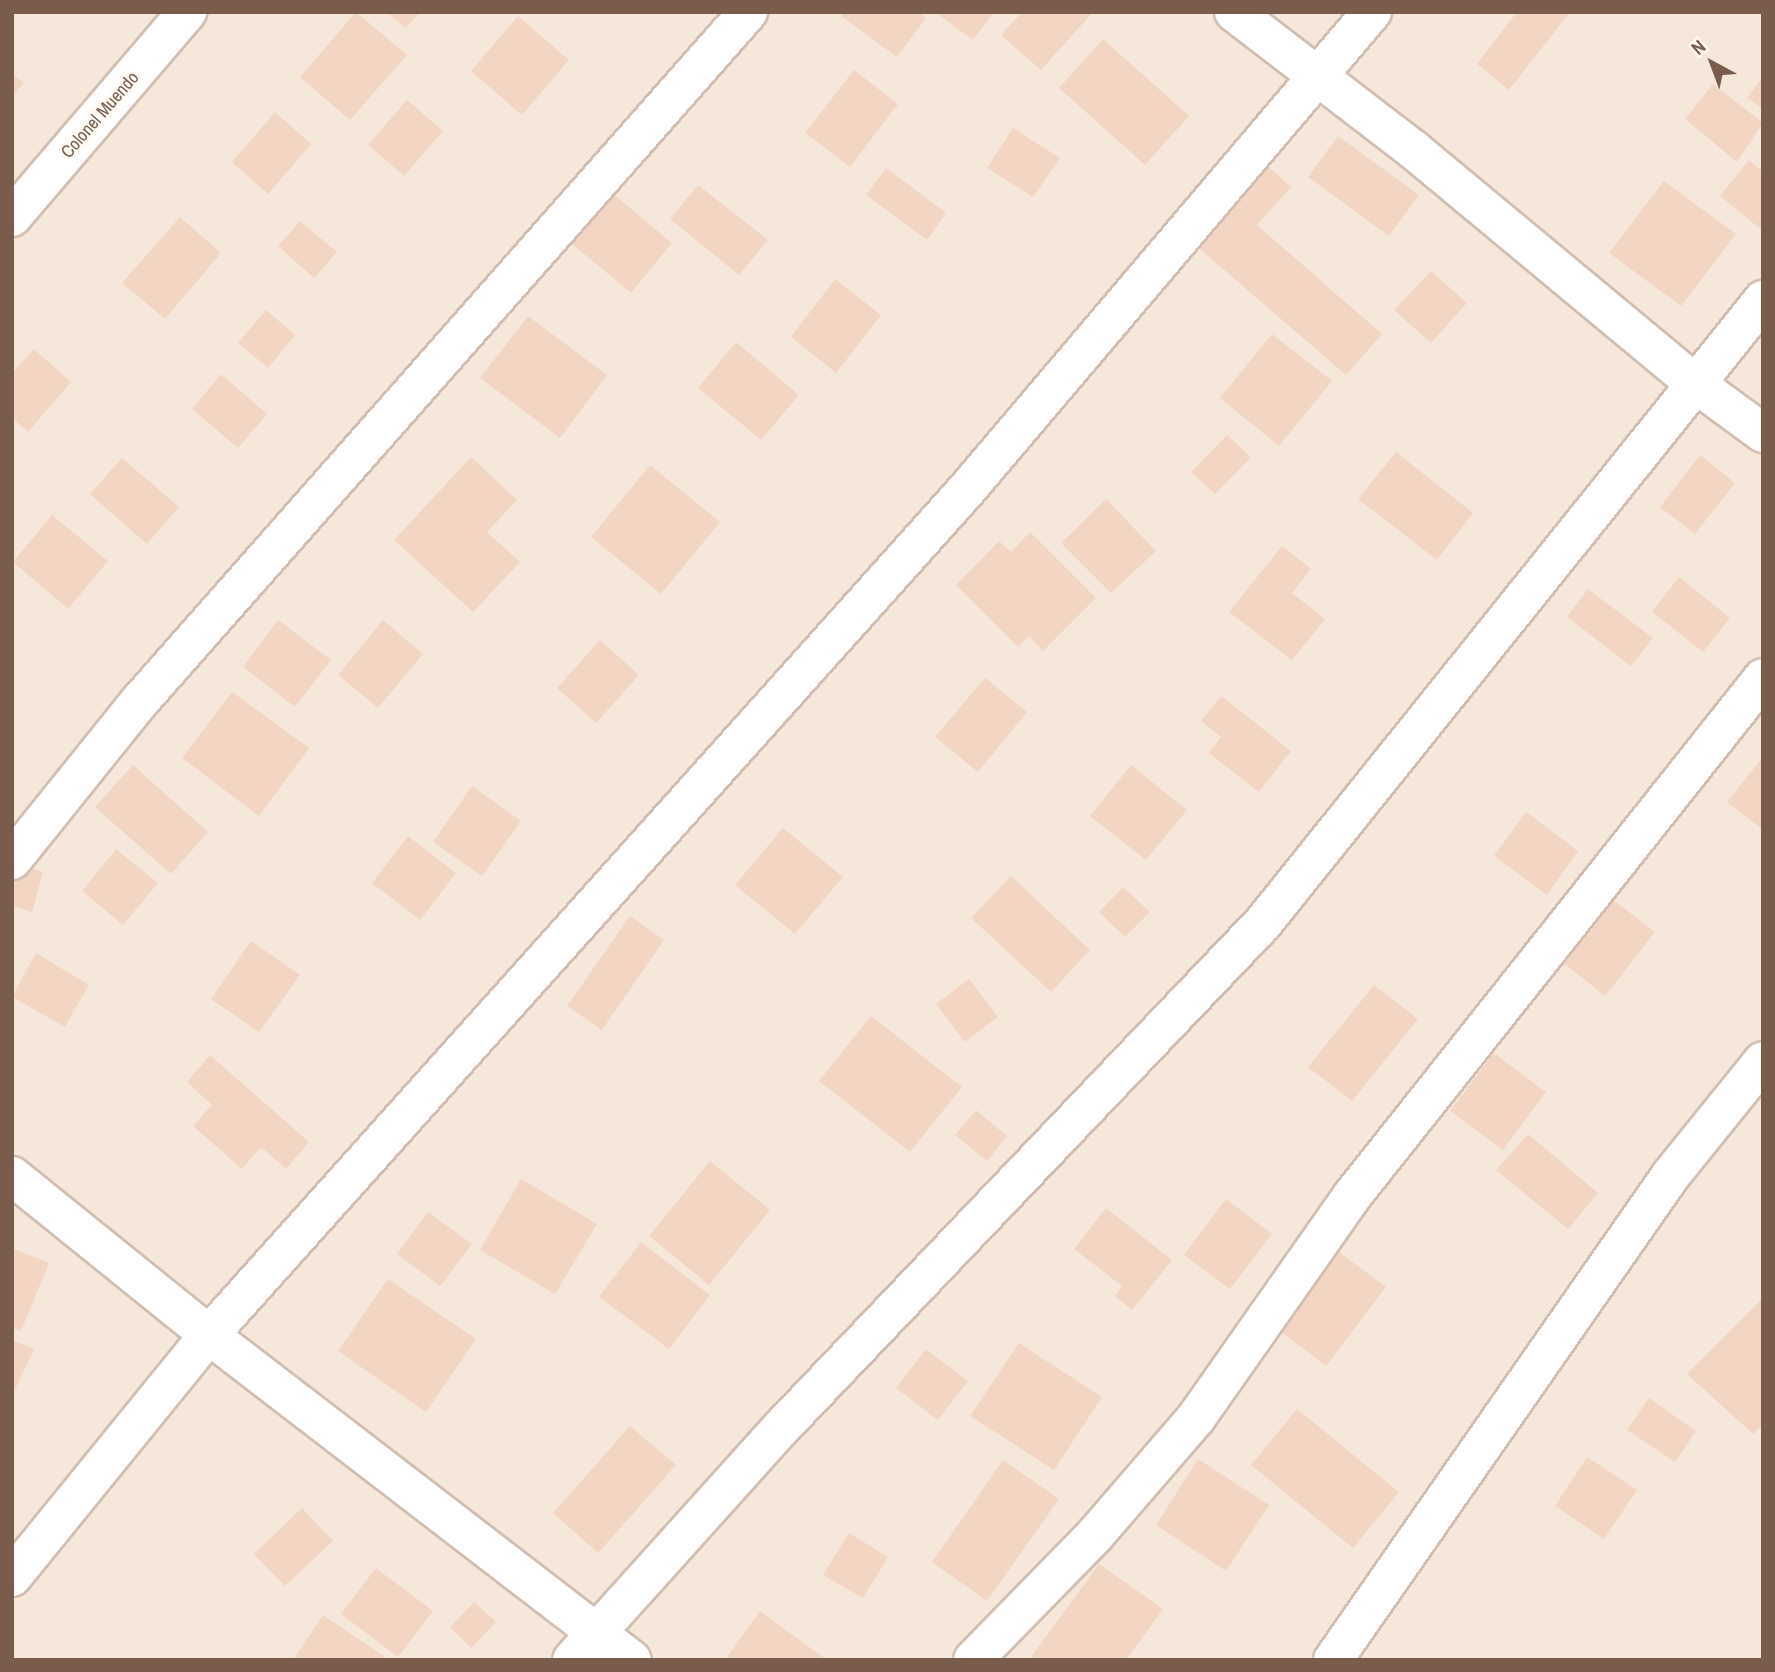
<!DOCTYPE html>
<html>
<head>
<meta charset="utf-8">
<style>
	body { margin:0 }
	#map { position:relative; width:1775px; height:1672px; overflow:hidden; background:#fdf6ec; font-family:"Archivo Narrow",sans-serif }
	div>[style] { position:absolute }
	.residential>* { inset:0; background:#f5e8da }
	.building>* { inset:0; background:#f3d5c3 }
	.roads { filter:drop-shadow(2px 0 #d1beb0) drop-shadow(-2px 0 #d1beb0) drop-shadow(0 2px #d1beb0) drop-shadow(0 -2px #d1beb0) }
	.street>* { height:38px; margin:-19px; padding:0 19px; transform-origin:19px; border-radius:19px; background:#fff }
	span { translate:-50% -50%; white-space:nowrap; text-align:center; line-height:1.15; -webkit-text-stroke:6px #fffaf3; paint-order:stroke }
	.street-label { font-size:18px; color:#7a5c4d }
	.frame { position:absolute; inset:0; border:14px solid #7a5c4d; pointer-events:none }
	.north { position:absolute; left:1677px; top:28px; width:70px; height:70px; -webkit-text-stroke:5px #fffaf3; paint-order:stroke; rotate:319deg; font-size:19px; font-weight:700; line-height:28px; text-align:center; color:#7a5c4d }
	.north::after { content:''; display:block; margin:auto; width:24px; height:32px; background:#7a5c4d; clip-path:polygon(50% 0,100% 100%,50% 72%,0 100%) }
</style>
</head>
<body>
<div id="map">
	<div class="residential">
		<div style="clip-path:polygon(12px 12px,1763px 12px,1763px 1660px,12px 1660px)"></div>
	</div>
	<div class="building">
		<div style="clip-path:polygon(356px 12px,407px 55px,350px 120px,300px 77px)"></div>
		<div style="clip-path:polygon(387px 12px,420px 12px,406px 28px)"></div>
		<div style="clip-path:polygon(844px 12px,918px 12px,926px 18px,897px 57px,841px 16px)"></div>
		<div style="clip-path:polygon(935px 12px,994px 12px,973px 40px)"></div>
		<div style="clip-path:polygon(1022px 12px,1093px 12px,1041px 70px,1001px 35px)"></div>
		<div style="clip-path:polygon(1517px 12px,1570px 12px,1509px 90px,1477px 64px)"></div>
		<div style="clip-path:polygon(518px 16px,569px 60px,522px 115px,471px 71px)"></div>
		<div style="clip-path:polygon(1103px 39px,1189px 116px,1145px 165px,1059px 88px)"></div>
		<div style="clip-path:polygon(854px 70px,898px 104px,850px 167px,805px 133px)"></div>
		<div style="clip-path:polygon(12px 73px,24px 83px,12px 97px)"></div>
		<div style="clip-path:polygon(1763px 76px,1763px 109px,1747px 98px)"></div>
		<div style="clip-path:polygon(1713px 84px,1763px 123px,1737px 162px,1685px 119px)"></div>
		<div style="clip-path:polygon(407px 100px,443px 131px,404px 176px,368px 145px)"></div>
		<div style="clip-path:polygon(275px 112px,311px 144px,268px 194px,232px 162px)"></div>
		<div style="clip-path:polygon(1013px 128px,1060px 158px,1033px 197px,987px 168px)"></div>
		<div style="clip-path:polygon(1338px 136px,1419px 195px,1389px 236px,1308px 177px)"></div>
		<div style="clip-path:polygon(1749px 160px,1763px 172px,1763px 231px,1720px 196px)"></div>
		<div style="clip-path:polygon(1264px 163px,1291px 187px,1257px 225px,1382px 334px,1346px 375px,1193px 243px)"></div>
		<div style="clip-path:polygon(886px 168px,946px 213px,927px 240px,866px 195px)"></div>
		<div style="clip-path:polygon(1664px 181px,1736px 234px,1681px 306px,1609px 253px)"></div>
		<div style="clip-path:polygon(698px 185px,768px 240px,739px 275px,670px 219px)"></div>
		<div style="clip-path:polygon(606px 188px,672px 243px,631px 293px,565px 238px)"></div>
		<div style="clip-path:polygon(180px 217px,221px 253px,165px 319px,122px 283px)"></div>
		<div style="clip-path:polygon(300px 221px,337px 252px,314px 278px,278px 246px)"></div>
		<div style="clip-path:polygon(1431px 271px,1467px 303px,1431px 343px,1394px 310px)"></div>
		<div style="clip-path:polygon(835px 279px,881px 315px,836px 373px,791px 337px)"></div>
		<div style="clip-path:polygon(266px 310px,295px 335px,268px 368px,238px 343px)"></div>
		<div style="clip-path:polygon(528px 316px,607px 375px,560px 438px,480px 378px)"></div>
		<div style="clip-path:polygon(1272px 334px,1332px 381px,1279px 446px,1220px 398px)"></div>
		<div style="clip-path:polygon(736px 342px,799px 395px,761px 440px,698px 388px)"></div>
		<div style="clip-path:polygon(34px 349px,71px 382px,28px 432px,12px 418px,12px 373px)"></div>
		<div style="clip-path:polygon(221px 374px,267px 414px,238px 448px,192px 409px)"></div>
		<div style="clip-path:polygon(1227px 435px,1251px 457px,1215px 494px,1191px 472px)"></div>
		<div style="clip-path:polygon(1396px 452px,1473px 513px,1437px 560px,1358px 499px)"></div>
		<div style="clip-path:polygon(1700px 455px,1735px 483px,1695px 534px,1660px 507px)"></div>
		<div style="clip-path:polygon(471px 457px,517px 500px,487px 532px,520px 562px,473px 612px,394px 540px)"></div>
		<div style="clip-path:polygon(122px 458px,179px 507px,147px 544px,90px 494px)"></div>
		<div style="clip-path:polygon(650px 465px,720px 522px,661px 594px,591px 537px)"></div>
		<div style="clip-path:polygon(1106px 499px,1156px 551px,1111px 593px,1061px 543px)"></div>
		<div style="clip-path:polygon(52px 515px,108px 561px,68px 609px,13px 562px)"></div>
		<div style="clip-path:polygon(1030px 532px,1096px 598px,1043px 651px,1029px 636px,1018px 647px,956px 585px,999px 541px,1011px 552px)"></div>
		<div style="clip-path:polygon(1282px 546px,1311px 569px,1292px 593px,1325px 619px,1292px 660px,1229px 612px)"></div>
		<div style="clip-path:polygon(1679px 577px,1730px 618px,1703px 652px,1652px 612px)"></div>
		<div style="clip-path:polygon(1588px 589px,1653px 638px,1631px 666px,1567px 617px)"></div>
		<div style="clip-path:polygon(278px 620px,331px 660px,295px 707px,243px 667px)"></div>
		<div style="clip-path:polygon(383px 620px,423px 654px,378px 708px,338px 675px)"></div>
		<div style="clip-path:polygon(600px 640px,639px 675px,596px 723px,557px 688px)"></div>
		<div style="clip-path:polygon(985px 678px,1027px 712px,978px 772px,935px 737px)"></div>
		<div style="clip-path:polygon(232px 692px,309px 748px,259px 816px,182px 758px)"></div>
		<div style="clip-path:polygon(1221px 696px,1291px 751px,1259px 792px,1209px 753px,1221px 737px,1201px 721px)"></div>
		<div style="clip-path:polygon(1763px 757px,1763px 830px,1727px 802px)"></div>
		<div style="clip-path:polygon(133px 765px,208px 832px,171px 874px,95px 807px)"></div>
		<div style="clip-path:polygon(1131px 765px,1187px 810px,1146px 860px,1090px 816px)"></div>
		<div style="clip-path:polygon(472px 786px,521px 821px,482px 876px,433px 842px)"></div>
		<div style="clip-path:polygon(1526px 812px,1578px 851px,1547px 895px,1494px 856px)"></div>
		<div style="clip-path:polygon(783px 828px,843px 877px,795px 934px,735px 885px)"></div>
		<div style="clip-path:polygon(408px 836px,456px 873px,420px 920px,372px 883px)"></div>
		<div style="clip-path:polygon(116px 849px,158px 883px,123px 925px,82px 891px)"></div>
		<div style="clip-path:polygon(14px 863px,43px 872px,32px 912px,12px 906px)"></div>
		<div style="clip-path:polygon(1011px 876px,1090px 950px,1051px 992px,971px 918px)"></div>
		<div style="clip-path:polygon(1123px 887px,1150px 912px,1125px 937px,1099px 912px)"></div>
		<div style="clip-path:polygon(1607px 895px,1655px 932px,1605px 996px,1557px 958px)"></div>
		<div style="clip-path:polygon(630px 916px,664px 940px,602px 1030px,567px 1006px)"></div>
		<div style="clip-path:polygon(251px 941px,300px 975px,259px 1032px,211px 999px)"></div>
		<div style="clip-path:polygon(36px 953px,89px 985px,65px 1027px,12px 997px)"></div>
		<div style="clip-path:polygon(969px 979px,998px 1017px,965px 1042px,936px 1004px)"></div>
		<div style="clip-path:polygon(1374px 985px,1418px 1019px,1352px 1101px,1308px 1067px)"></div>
		<div style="clip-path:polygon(871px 1016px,962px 1087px,910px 1152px,819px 1081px)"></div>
		<div style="clip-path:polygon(1494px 1053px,1546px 1092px,1503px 1150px,1450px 1111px)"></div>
		<div style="clip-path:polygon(210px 1055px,309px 1142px,286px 1169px,261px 1147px,242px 1169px,193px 1126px,212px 1105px,187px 1082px)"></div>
		<div style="clip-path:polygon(976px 1110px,1007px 1136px,987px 1161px,955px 1135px)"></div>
		<div style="clip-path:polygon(1528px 1134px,1598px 1193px,1568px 1229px,1496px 1170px)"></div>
		<div style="clip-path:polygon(710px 1161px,770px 1210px,709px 1285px,649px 1236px)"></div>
		<div style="clip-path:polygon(521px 1179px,597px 1224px,555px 1294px,480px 1250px)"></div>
		<div style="clip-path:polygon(1226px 1199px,1272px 1234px,1230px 1289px,1184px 1255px)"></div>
		<div style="clip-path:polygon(1106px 1208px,1172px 1260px,1132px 1310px,1115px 1296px,1122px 1286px,1074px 1249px)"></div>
		<div style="clip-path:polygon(428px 1212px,472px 1244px,440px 1286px,397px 1254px)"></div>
		<div style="clip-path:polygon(641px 1242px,710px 1295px,669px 1349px,599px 1297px)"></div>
		<div style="clip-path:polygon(1331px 1246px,1386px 1287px,1326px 1366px,1272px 1325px)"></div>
		<div style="clip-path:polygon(12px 1248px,49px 1263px,21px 1331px,12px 1328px)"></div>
		<div style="clip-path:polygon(388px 1279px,476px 1339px,426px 1412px,338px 1351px)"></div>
		<div style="clip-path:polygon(1763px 1298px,1763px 1425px,1753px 1434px,1687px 1374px)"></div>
		<div style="clip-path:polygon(12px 1340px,34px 1349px,12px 1396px)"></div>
		<div style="clip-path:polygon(1019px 1343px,1102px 1397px,1054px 1470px,970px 1416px)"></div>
		<div style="clip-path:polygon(926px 1349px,968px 1381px,938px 1420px,896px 1388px)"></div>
		<div style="clip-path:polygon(1649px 1398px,1696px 1431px,1675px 1462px,1627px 1430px)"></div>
		<div style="clip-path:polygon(1297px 1409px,1399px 1492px,1353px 1548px,1251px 1465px)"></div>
		<div style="clip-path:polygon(630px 1426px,676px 1465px,598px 1553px,553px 1513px)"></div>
		<div style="clip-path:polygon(1587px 1457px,1637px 1490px,1604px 1539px,1555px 1506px)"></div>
		<div style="clip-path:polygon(1198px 1459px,1269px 1505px,1226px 1571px,1156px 1525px)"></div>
		<div style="clip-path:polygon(1003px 1460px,1059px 1499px,987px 1601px,932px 1562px)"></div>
		<div style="clip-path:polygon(302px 1508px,333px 1541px,285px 1586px,254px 1554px)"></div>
		<div style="clip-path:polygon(849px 1533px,888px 1557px,863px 1598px,823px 1575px)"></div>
		<div style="clip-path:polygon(1099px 1564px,1163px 1609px,1126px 1660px,1035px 1660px,1031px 1657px)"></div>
		<div style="clip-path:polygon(376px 1568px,433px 1611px,398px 1657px,341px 1614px)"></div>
		<div style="clip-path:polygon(474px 1602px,496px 1622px,471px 1648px,450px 1627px)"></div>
		<div style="clip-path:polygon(760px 1611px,827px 1660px,725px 1660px)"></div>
		<div style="clip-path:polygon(323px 1615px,384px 1656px,382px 1660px,293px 1660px)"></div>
	</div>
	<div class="roads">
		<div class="street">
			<div style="left:1234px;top:12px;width:228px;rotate:37.5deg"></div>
			<div style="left:1415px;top:151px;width:365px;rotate:39.7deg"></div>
			<div style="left:1696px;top:384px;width:83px;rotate:36.2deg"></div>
			<div style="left:12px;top:217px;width:270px;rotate:-49.5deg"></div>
			<div style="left:12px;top:860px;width:204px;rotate:-51.2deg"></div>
			<div style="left:140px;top:701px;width:919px;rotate:-48.57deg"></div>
			<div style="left:12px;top:1176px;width:253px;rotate:38.9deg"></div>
			<div style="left:209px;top:1335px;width:533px;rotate:37.54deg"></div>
			<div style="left:12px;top:1577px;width:312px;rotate:-50.9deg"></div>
			<div style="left:209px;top:1335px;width:1139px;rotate:-48.13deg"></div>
			<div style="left:969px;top:487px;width:623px;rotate:-49.69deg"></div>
			<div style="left:572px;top:1660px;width:314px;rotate:-48deg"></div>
			<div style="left:782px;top:1427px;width:697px;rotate:-46.34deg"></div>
			<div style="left:1263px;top:923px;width:799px;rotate:-51.25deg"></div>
			<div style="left:973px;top:1660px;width:175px;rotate:-45.7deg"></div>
			<div style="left:1095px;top:1535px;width:155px;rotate:-49.2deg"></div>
			<div style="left:1196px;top:1418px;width:271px;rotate:-54.9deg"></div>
			<div style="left:1352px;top:1196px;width:661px;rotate:-51.57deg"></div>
			<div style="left:1333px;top:1660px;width:591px;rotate:-55.13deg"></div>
			<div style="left:1671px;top:1175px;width:146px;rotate:-51.1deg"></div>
		</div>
	</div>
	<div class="street-label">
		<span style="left:100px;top:115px;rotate:-49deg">Colonel Muendo</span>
	</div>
	<div class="frame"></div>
	<div class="north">N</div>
</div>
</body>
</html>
